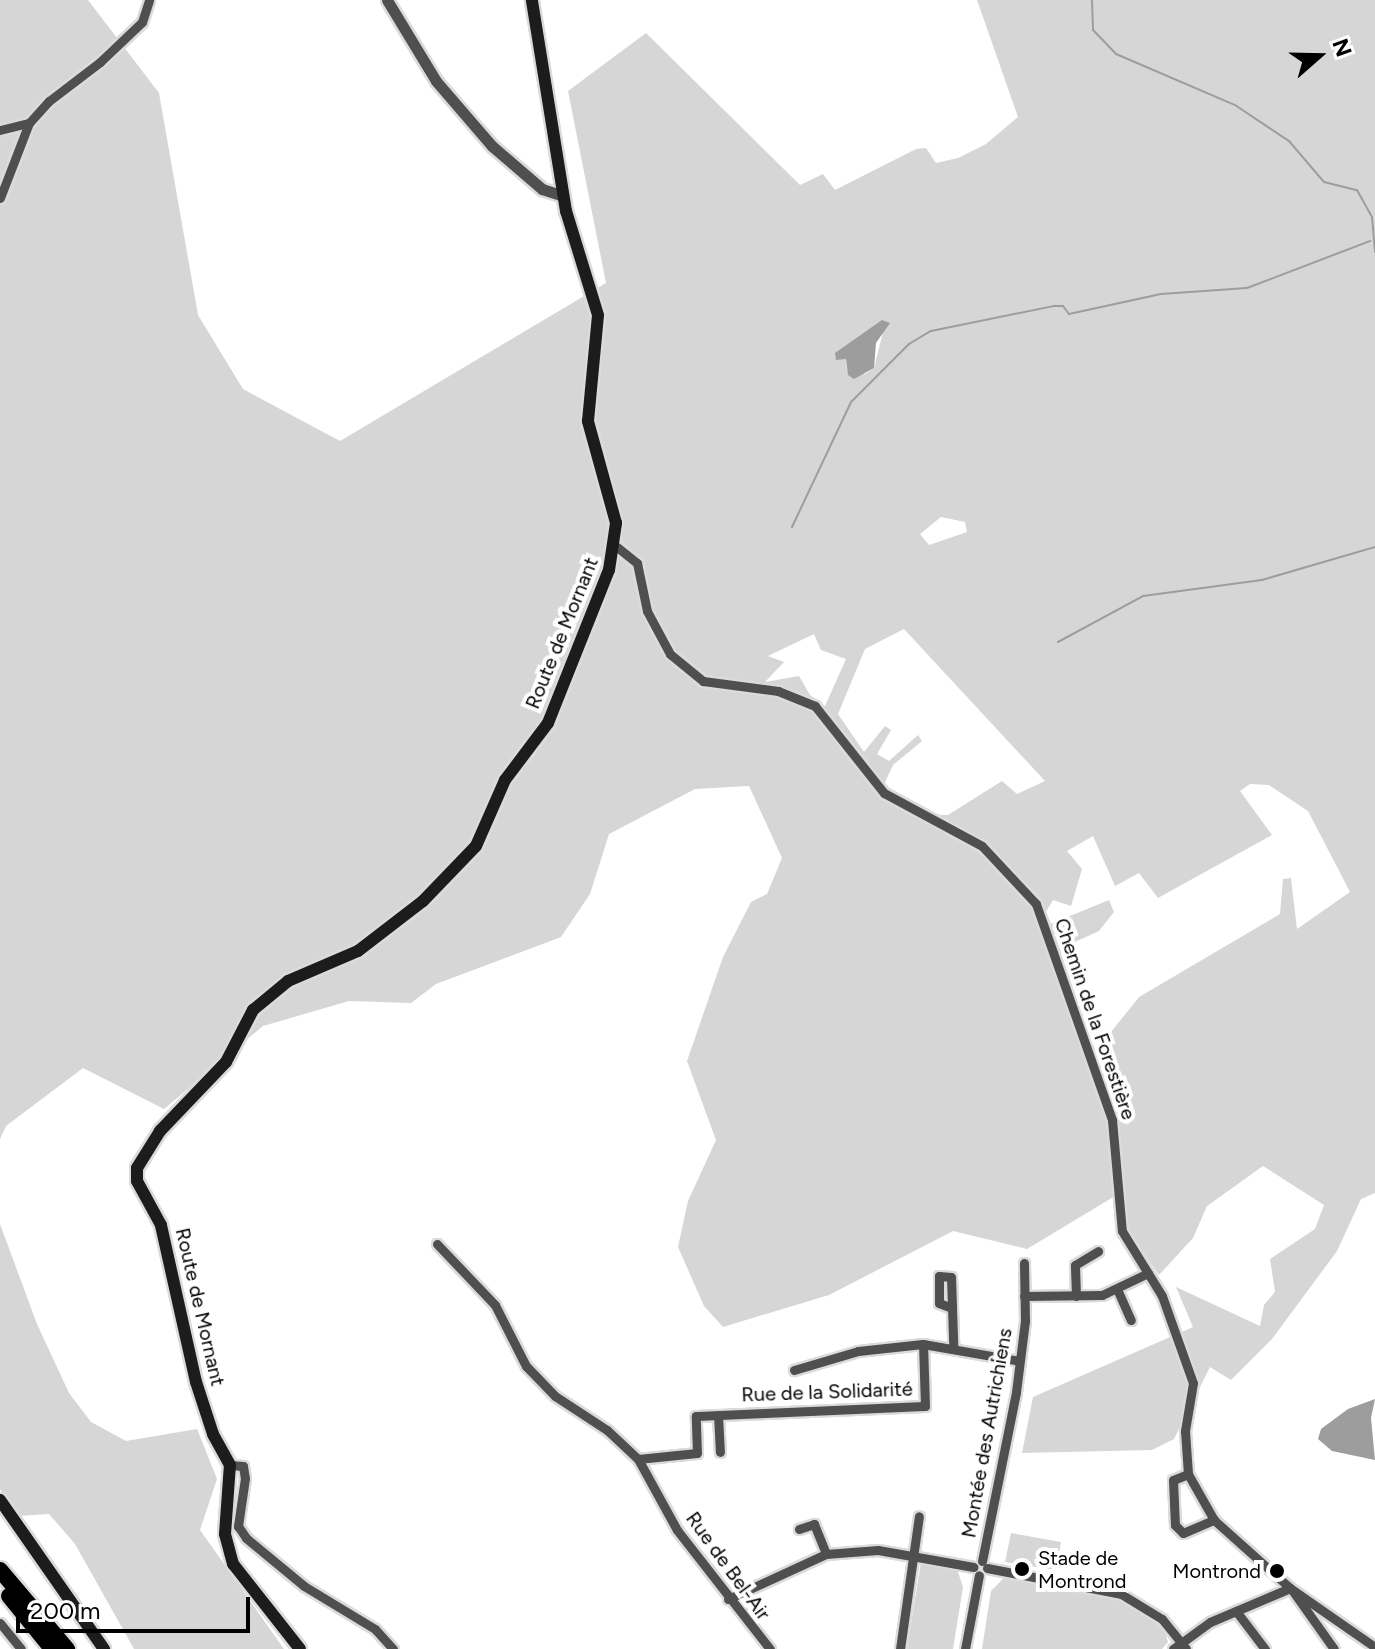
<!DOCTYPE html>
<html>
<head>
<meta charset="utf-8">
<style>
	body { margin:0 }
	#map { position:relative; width:1375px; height:1649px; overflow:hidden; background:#fff; font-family:Figtree,sans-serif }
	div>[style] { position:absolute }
	.green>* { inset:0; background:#d6d6d6 }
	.water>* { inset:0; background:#9d9d9d }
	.stream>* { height:2px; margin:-1px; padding:0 1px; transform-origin:1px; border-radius:1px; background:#9d9d9d }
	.roads { filter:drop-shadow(2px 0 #dbdbdb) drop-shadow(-2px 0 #dbdbdb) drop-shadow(0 2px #dbdbdb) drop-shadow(0 -2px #dbdbdb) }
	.minor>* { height:9px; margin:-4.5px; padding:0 4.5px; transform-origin:4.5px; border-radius:4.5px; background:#4f4f4f }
	.tertiary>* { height:11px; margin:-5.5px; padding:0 5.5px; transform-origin:5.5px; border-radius:5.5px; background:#4f4f4f }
	.secondary>* { height:12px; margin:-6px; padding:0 6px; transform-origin:6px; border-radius:6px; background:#1c1c1c }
	.motorway>* { height:16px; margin:-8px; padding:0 8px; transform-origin:8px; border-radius:8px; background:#000 }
	.dots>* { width:22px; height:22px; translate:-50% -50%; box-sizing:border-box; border:4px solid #fff; border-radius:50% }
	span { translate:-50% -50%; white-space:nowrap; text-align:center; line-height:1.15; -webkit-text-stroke:8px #fff; paint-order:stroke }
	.street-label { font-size:20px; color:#000 }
	.poi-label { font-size:20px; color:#000 }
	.left { translate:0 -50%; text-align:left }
	.right { translate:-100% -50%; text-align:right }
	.north { position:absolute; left:1279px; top:16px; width:80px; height:80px; -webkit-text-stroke:6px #fff; paint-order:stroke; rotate:70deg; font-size:22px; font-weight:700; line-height:32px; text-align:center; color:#000 }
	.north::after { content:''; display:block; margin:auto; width:28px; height:36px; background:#000; clip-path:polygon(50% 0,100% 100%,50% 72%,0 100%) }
	.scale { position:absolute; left:16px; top:1597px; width:234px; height:36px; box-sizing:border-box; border:4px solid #000; border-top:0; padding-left:10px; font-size:24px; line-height:28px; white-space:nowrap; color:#000; -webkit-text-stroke:6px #fff; paint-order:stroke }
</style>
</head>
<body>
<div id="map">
	<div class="green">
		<div style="clip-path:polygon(evenodd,0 0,88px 0,159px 93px,198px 315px,243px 389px,340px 441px,606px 283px,568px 91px,646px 33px,800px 185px,823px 174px,835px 190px,916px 149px,926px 148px,936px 163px,958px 158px,986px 144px,1018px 117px,977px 0,1375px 0,1375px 1193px,1361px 1199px,1337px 1251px,1272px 1339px,1231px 1380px,1210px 1367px,1174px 1439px,1152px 1450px,1022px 1453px,1033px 1397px,1193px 1327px,1176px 1287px,1260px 1326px,1264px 1305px,1275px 1292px,1270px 1259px,1315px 1229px,1324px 1205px,1263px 1166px,1207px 1206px,1193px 1238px,1159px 1275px,1127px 1229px,1120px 1193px,1027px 1249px,953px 1231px,829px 1295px,723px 1327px,704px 1306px,678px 1247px,688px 1201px,716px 1140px,687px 1061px,723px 957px,751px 902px,767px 894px,782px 858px,749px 786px,695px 789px,609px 834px,590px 894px,561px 937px,436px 984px,411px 1003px,349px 1001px,263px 1026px,164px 1109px,83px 1068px,6px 1126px,0 1139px,0 0,876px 326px,883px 332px,874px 368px,865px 374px,847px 370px,846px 359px,836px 359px,836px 353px,876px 326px,0 0,941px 517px,965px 522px,967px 532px,929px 545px,920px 534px,941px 517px,0 0,904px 629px,1045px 781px,1017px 794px,1002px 781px,948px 815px,912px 814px,880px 793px,893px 765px,922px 741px,918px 735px,889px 761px,877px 754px,891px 730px,885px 726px,864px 752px,838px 714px,865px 649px,904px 629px,0 0,814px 634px,821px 650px,846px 659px,825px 706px,810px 695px,799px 676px,765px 682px,784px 662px,768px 656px,814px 634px,0 0,1250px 784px,1269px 785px,1308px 811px,1350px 892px,1297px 929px,1291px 878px,1283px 879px,1280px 914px,1139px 997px,1107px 1037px,1113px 1084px,1100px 1094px,1053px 967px,1066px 946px,1099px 931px,1114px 912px,1109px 900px,1043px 927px,1041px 920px,1053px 900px,1071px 906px,1082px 869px,1067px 851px,1093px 836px,1115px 886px,1139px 873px,1158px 898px,1272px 835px,1240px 791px,1250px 784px)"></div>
		<div style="clip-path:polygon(0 1224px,37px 1324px,69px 1393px,91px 1422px,126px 1441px,197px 1429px,217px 1479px,200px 1530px,284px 1649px,134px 1649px,75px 1544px,49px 1514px,18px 1516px,0 1489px)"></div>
		<div style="clip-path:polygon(1011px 1533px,1061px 1542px,1056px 1570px,1005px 1562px)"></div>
		<div style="clip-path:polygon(921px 1562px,957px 1569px,963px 1587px,953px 1649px,907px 1649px)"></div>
		<div style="clip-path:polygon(1005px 1577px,1110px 1597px,1141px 1610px,1164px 1630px,1168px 1642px,1162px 1649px,982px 1649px,991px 1591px)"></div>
	</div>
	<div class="water">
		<div style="clip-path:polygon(882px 320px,890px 323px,876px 343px,874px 368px,854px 379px,848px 375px,846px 359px,836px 360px,835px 353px)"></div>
		<div style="clip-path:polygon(1375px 1399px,1371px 1418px,1375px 1460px,1332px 1451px,1318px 1439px,1321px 1429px,1348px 1409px)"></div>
	</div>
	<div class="stream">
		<div style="left:1092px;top:0;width:30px;rotate:88deg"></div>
		<div style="left:1093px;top:30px;width:33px;rotate:46deg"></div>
		<div style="left:1116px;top:54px;width:129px;rotate:23.2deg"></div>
		<div style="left:1235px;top:105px;width:65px;rotate:33.7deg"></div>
		<div style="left:1289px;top:141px;width:54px;rotate:49.5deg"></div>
		<div style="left:1324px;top:182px;width:34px;rotate:14deg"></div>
		<div style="left:1357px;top:190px;width:31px;rotate:61deg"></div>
		<div style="left:1372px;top:217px;width:35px;rotate:85deg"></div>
		<div style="left:792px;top:527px;width:138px;rotate:-64.7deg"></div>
		<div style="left:851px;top:402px;width:82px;rotate:-45deg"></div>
		<div style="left:909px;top:344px;width:26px;rotate:-31deg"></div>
		<div style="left:931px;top:331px;width:126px;rotate:-11.5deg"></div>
		<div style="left:1054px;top:306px;width:9px"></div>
		<div style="left:1063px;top:306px;width:10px;rotate:53deg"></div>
		<div style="left:1069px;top:314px;width:94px;rotate:-12.3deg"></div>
		<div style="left:1161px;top:294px;width:86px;rotate:-4deg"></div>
		<div style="left:1247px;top:288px;width:132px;rotate:-20.9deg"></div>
		<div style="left:1058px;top:642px;width:97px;rotate:-28.4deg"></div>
		<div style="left:1143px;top:596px;width:120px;rotate:-7.7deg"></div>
		<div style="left:1262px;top:580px;width:118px;rotate:-16.3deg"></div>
	</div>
	<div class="roads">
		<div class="minor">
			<div style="left:0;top:130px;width:30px;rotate:-14deg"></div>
			<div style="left:29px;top:123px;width:30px;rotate:-48deg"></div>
			<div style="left:49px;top:101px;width:64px;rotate:-37.4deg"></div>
			<div style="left:100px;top:62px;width:58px;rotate:-43.6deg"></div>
			<div style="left:142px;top:22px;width:23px;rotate:-72deg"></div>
			<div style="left:0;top:198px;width:80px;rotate:-68.9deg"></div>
			<div style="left:617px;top:547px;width:26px;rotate:39deg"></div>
			<div style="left:637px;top:563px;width:49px;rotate:78.2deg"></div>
			<div style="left:647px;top:611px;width:49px;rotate:61.9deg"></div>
			<div style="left:670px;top:654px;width:43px;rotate:39.3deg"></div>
			<div style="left:703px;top:681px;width:76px;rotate:7.6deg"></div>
			<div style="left:778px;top:691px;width:40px;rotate:22deg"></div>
			<div style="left:815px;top:706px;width:111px;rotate:51.6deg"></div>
			<div style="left:884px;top:793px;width:111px;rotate:28.4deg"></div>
			<div style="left:982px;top:846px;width:79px;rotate:47deg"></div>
			<div style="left:1036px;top:904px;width:229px;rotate:70.6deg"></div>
			<div style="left:1112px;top:1120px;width:111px;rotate:84.9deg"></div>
			<div style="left:1122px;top:1231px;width:76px;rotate:58.4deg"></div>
			<div style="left:1162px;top:1296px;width:92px;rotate:70.4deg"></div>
			<div style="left:1193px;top:1383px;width:49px;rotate:99.5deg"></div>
			<div style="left:1185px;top:1431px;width:43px;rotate:86deg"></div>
			<div style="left:1188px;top:1474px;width:53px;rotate:60.5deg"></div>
			<div style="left:1214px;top:1520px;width:102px;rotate:41.8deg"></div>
			<div style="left:1290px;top:1588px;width:103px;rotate:34.8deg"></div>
			<div style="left:437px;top:1244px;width:84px;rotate:46.4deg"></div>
			<div style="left:495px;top:1305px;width:68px;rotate:63.1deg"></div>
			<div style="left:526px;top:1366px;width:42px;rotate:46deg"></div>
			<div style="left:555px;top:1396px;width:62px;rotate:33.2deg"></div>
			<div style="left:607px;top:1430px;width:42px;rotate:43.1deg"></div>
			<div style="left:638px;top:1459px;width:81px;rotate:61.2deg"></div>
			<div style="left:677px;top:1530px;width:151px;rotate:52deg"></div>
			<div style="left:1117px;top:1289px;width:34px;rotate:66deg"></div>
			<div style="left:1024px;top:1296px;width:78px;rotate:-0.7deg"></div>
			<div style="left:1102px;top:1295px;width:51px;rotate:-25.6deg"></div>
			<div style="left:1076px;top:1296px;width:31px;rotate:-92deg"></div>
			<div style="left:1075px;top:1265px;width:27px;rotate:-31deg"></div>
			<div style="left:952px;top:1308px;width:14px;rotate:-159deg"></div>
			<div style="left:939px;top:1303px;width:27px;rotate:-90deg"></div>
			<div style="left:939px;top:1276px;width:12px;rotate:5deg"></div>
			<div style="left:951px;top:1277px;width:31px;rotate:88deg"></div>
			<div style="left:952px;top:1308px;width:38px;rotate:88deg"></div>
			<div style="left:794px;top:1370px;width:67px;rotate:-16.5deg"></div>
			<div style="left:858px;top:1351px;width:65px;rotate:-6.1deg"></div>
			<div style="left:923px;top:1344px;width:98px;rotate:9.9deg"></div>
			<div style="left:718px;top:1415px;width:37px;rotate:87deg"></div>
			<div style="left:638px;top:1459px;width:59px;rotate:-5.8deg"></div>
			<div style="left:697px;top:1453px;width:37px;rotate:-92deg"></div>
			<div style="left:696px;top:1416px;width:229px;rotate:-2.5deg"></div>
			<div style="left:925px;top:1406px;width:62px;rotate:-91.8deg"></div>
			<div style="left:230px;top:1465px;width:13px;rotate:4deg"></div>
			<div style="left:243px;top:1466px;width:12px;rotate:81deg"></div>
			<div style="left:245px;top:1478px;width:49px;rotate:98.3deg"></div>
			<div style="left:238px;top:1526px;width:14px;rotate:56deg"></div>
			<div style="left:246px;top:1538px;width:75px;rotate:39.6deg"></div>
			<div style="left:304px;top:1586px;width:83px;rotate:31.2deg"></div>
			<div style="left:375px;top:1629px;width:27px;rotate:48deg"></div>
			<div style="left:1188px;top:1474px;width:16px;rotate:158deg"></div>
			<div style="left:1173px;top:1480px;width:45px;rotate:87.5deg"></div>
			<div style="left:1175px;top:1525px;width:11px;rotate:45deg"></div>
			<div style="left:1183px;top:1533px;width:34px;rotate:-23deg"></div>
			<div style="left:799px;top:1529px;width:16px;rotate:-18deg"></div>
			<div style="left:814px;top:1524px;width:32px;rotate:68deg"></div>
			<div style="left:982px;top:1561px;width:172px;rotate:-78.6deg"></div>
			<div style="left:1016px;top:1392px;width:72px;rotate:-82.8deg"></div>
			<div style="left:1025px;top:1321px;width:58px;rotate:-91deg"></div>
			<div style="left:987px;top:1568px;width:136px;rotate:11deg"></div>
			<div style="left:1121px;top:1594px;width:48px;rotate:31.4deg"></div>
			<div style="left:1162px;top:1619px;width:38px;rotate:51deg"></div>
			<div style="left:1292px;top:1590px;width:72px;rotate:54.6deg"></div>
			<div style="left:728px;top:1599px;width:108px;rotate:-24.7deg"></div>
			<div style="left:826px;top:1554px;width:52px;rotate:-4.4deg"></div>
			<div style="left:878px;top:1550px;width:97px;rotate:10.1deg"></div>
			<div style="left:1236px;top:1611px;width:48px;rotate:52.7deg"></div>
			<div style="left:0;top:1623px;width:33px;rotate:51deg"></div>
			<div style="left:900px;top:1649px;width:134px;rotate:-81.9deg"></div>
			<div style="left:965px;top:1649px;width:75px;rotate:-79.3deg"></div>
			<div style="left:1173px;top:1649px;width:46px;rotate:-36.1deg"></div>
			<div style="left:1210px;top:1622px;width:87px;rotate:-23deg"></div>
		</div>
		<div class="tertiary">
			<div style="left:387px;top:0;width:95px;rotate:58.8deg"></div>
			<div style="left:436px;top:81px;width:86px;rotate:49.3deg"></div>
			<div style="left:492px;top:146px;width:66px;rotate:40.7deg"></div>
			<div style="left:542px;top:189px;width:22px;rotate:18deg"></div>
		</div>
		<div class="secondary">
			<div style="left:0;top:1500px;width:182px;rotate:55.1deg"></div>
			<div style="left:300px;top:1649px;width:108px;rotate:-128.2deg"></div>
			<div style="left:233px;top:1564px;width:31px;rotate:-105deg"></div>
			<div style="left:225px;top:1534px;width:69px;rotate:-85.9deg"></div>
			<div style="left:230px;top:1465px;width:35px;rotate:-119deg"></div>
			<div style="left:213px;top:1434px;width:55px;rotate:-108.1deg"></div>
			<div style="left:196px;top:1382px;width:161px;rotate:-102.6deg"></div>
			<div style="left:161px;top:1225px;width:50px;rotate:-118.6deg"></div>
			<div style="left:137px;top:1181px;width:13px;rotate:-90deg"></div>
			<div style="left:137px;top:1168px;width:44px;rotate:-58.1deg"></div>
			<div style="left:160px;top:1131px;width:95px;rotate:-46.3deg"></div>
			<div style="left:226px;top:1062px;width:59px;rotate:-62.6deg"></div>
			<div style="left:253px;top:1010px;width:45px;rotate:-39.6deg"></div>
			<div style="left:288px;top:981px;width:76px;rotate:-23.2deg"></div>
			<div style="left:358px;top:951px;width:82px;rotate:-37.6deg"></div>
			<div style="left:423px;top:901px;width:76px;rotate:-46.1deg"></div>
			<div style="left:476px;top:846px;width:72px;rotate:-66.3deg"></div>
			<div style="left:505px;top:780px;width:71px;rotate:-53deg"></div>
			<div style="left:548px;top:723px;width:165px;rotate:-68.3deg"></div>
			<div style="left:609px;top:570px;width:48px;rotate:-81.5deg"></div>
			<div style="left:616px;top:523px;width:106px;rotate:-105.4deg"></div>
			<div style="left:588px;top:421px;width:106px;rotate:-84.6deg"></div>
			<div style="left:598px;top:315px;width:109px;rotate:-107.1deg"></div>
			<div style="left:566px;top:211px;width:214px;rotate:-99.2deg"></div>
		</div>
		<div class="motorway">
			<div style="left:0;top:1570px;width:104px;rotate:49.7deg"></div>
			<div style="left:9px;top:1596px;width:68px;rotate:50.9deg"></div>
		</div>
	</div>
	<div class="dots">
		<div style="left:1022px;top:1569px;background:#000"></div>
		<div style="left:1277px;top:1571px;background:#000"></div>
	</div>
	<div class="street-label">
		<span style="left:562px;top:633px;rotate:-68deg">Route de Mornant</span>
		<span style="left:1095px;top:1019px;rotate:71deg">Chemin de la Forestière</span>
		<span style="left:200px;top:1307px;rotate:77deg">Route de Mornant</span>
		<span style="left:827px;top:1392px;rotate:-2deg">Rue de la Solidarité</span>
		<span style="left:987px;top:1433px;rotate:-80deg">Montée des Autrichiens</span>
		<span style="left:728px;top:1566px;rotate:54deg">Rue de Bel-Air</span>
	</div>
	<div class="poi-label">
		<span class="left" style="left:1038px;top:1570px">Stade de<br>Montrond</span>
		<span class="right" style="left:1261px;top:1571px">Montrond</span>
	</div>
	<div class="north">N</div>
	<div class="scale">200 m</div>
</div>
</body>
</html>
